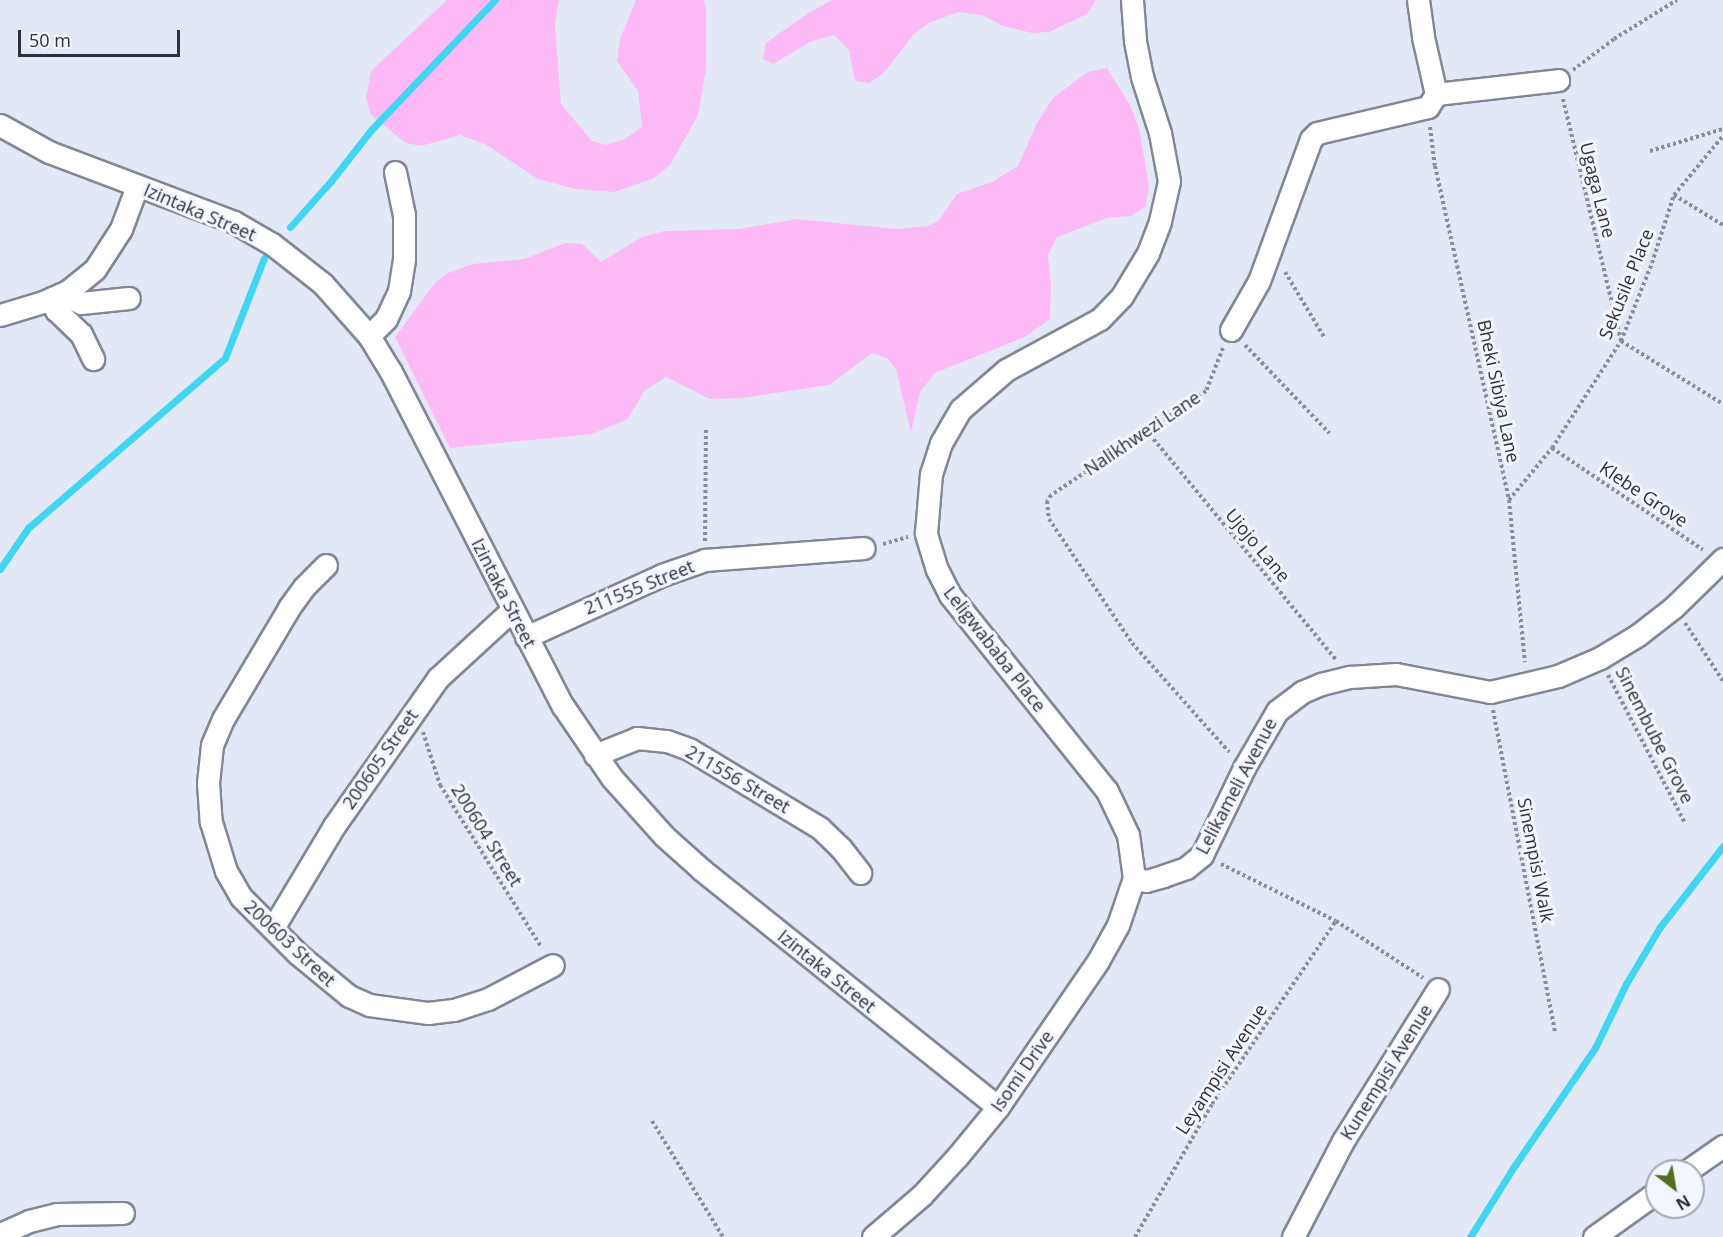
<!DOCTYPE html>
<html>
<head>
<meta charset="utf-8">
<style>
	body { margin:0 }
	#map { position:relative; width:1723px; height:1237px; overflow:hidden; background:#e3e8f7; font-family:"Open Sans",sans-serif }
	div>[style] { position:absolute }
	.green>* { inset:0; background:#febaf7 }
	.stream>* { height:7px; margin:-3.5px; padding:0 3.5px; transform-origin:3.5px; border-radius:3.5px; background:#42d5f1 }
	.path>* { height:4px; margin-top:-2px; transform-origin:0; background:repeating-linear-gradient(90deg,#898d97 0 3px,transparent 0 6px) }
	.roads { filter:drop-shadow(2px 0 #828794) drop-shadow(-2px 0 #828794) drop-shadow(0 2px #828794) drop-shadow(0 -2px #828794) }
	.minor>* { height:21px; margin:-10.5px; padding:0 10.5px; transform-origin:10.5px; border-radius:10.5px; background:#fff }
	span { translate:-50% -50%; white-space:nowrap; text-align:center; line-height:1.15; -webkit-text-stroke:6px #f3f6fe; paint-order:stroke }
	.street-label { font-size:18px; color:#2f3137 }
	.north { position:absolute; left:1645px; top:1159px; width:60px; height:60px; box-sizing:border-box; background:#f3f6fe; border:2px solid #a5a7ae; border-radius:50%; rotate:149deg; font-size:16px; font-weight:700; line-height:24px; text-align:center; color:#2f3137 }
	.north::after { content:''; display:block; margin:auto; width:21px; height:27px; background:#546e21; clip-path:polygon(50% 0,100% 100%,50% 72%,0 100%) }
	.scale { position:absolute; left:18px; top:30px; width:162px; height:27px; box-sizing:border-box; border:3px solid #2f3137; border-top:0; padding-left:8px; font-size:18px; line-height:21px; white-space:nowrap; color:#2f3137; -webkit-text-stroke:4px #f3f6fe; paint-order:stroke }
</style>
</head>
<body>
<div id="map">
	<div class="green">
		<div style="clip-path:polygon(447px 0,559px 0,555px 25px,561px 104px,592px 141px,606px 145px,625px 139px,642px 127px,638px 91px,617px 61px,620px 39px,636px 0,704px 0,706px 10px,706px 69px,698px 115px,670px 165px,654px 178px,615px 192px,575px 189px,538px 179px,485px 144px,460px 135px,421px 146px,406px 143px,371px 115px,366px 98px,371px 71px)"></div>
		<div style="clip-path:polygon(832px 0,1096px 0,1087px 14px,1049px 32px,1032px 33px,1003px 26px,982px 15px,958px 12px,929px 23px,914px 34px,883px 74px,869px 83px,855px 81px,849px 50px,834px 35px,810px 42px,773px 64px,763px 59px,766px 43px,807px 14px)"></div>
		<div style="clip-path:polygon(1107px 68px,1130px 105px,1139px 128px,1149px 187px,1145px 207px,1131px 216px,1107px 218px,1057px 237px,1048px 255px,1051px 283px,1050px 319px,1025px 337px,935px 373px,920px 392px,911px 433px,896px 369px,887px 358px,872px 353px,829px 385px,742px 398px,710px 399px,666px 377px,644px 391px,628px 419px,592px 434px,450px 448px,395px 337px,435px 283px,448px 273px,473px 264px,524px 259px,565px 243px,582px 244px,601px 262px,642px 237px,664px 231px,739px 229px,797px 219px,897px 229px,928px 226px,939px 220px,957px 194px,992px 182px,1018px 166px,1037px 123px,1053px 98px,1088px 72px)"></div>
	</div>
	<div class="stream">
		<div style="left:290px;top:227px;width:62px;rotate:-48.3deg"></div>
		<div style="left:331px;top:181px;width:65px;rotate:-51.9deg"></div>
		<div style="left:371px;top:130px;width:180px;rotate:-46.4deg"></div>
		<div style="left:0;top:569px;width:50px;rotate:-55.7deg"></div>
		<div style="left:28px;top:528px;width:260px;rotate:-40.8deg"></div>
		<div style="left:225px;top:358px;width:107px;rotate:-68.7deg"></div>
		<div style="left:1470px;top:1237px;width:81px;rotate:-58.1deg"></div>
		<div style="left:1513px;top:1168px;width:145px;rotate:-55.7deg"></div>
		<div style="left:1595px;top:1048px;width:71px;rotate:-64.2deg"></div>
		<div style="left:1626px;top:984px;width:66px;rotate:-59.2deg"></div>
		<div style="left:1660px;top:927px;width:103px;rotate:-52.1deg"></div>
	</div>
	<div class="path">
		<div style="left:1573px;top:70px;width:51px;rotate:-37.1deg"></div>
		<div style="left:1614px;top:39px;width:74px;rotate:-31.8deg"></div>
		<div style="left:1563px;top:99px;width:249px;rotate:76.5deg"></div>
		<div style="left:1621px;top:341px;width:120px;rotate:31.7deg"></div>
		<div style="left:1430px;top:127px;width:39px;rotate:83deg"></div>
		<div style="left:1435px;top:166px;width:342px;rotate:77.5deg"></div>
		<div style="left:1509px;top:500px;width:163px;rotate:84.4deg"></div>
		<div style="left:1650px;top:151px;width:76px;rotate:-16.8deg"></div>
		<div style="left:1674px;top:195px;width:57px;rotate:31.5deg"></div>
		<div style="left:1285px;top:272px;width:76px;rotate:59deg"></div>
		<div style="left:1245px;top:345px;width:122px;rotate:46.3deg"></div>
		<div style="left:1223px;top:348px;width:46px;rotate:111.6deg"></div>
		<div style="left:1206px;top:391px;width:187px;rotate:146.1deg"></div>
		<div style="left:1051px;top:495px;width:7px;rotate:124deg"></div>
		<div style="left:1047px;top:501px;width:18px;rotate:84deg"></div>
		<div style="left:1049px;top:519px;width:149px;rotate:56.2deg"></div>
		<div style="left:1132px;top:643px;width:146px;rotate:48.3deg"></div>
		<div style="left:1146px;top:430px;width:298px;rotate:50.4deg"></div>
		<div style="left:1552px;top:448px;width:182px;rotate:34deg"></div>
		<div style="left:1509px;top:500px;width:67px;rotate:-50.4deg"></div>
		<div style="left:1552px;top:448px;width:127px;rotate:-57.2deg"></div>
		<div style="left:1621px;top:341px;width:84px;rotate:-68.3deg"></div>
		<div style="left:1652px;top:263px;width:71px;rotate:-72.1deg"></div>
		<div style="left:1674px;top:195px;width:77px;rotate:-50.3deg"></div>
		<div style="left:705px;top:541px;width:111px;rotate:-89.5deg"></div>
		<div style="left:883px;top:544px;width:26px;rotate:-16deg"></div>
		<div style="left:1685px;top:623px;width:69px;rotate:56.8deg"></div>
		<div style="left:1608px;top:675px;width:167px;rotate:62.5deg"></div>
		<div style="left:1493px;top:710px;width:328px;rotate:79.1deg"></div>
		<div style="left:423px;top:732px;width:56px;rotate:72.2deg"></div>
		<div style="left:440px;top:785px;width:192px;rotate:58deg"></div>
		<div style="left:1221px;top:864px;width:128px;rotate:26.4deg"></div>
		<div style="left:1336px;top:921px;width:104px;rotate:33.2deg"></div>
		<div style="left:652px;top:1121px;width:136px;rotate:58.5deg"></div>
		<div style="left:1135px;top:1237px;width:154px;rotate:-59.9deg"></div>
		<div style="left:1212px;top:1104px;width:221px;rotate:-55.9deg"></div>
	</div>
	<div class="roads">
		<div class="minor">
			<div style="left:1418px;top:0;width:37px;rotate:82deg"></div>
			<div style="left:1423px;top:37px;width:58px;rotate:77.2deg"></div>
			<div style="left:1436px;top:94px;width:123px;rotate:-6.5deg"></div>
			<div style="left:0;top:125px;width:56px;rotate:28.9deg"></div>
			<div style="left:49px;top:152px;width:198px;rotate:20.7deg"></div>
			<div style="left:234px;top:222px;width:44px;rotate:30.1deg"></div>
			<div style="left:272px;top:244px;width:65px;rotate:38.1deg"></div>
			<div style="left:323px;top:284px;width:69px;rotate:48.5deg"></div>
			<div style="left:369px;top:336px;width:42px;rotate:58.6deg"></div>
			<div style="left:391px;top:372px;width:376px;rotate:62.8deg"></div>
			<div style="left:563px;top:706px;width:87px;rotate:55.8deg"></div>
			<div style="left:612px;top:778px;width:78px;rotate:48.1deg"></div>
			<div style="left:664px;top:836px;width:51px;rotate:41.8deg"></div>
			<div style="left:702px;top:870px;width:379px;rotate:38.7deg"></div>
			<div style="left:68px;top:291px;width:9px;rotate:58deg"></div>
			<div style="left:73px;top:299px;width:9px;rotate:27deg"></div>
			<div style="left:81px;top:303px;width:48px;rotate:-5.9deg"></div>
			<div style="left:52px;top:298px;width:13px;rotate:72deg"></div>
			<div style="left:56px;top:310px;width:35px;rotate:44deg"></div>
			<div style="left:81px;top:334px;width:28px;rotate:64deg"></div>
			<div style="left:0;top:315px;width:45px;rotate:-16.8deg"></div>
			<div style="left:43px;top:302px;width:27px;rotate:-24deg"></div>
			<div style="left:68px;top:291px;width:35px;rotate:-39deg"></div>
			<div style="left:95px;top:269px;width:48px;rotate:-57deg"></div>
			<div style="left:121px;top:229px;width:46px;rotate:-69.6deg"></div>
			<div style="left:1231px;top:330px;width:56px;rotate:-60.3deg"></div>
			<div style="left:1259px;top:281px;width:151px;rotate:-69.9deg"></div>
			<div style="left:1311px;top:139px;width:8px;rotate:-45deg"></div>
			<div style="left:1317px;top:133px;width:114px;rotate:-13.2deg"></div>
			<div style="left:1428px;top:107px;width:15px;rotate:-58deg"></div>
			<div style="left:369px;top:336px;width:24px;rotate:-45deg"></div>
			<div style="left:386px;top:319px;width:31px;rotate:-65deg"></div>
			<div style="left:399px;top:291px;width:33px;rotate:-81deg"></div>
			<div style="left:404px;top:258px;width:43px;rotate:-90deg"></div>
			<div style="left:404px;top:215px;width:44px;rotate:-101.8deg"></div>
			<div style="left:326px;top:565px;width:31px;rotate:135deg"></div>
			<div style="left:304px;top:587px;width:26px;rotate:126deg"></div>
			<div style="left:289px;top:608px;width:129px;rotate:120.7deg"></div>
			<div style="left:223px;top:719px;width:28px;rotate:113deg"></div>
			<div style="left:212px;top:745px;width:38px;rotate:96deg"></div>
			<div style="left:208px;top:783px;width:39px;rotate:86deg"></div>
			<div style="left:211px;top:822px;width:51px;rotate:73deg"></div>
			<div style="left:226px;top:871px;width:30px;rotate:60deg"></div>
			<div style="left:241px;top:897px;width:81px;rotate:45deg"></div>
			<div style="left:298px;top:954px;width:66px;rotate:39.5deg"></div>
			<div style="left:349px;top:996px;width:22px;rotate:24deg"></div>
			<div style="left:369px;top:1005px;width:60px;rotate:7.7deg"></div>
			<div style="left:428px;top:1013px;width:26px;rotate:-7deg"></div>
			<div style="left:454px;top:1010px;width:36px;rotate:-18deg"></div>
			<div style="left:488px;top:999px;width:73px;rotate:-27.6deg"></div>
			<div style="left:526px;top:637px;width:149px;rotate:-24.5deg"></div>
			<div style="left:662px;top:575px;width:46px;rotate:-19.2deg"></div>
			<div style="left:705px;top:560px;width:159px;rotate:-4.3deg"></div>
			<div style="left:595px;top:755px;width:45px;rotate:-22deg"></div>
			<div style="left:637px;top:738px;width:30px;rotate:6deg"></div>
			<div style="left:667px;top:741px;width:23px;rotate:20deg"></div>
			<div style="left:689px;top:749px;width:153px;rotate:31.1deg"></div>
			<div style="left:820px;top:828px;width:28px;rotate:44deg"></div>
			<div style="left:840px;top:847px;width:33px;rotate:52deg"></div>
			<div style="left:1134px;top:878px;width:12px;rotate:14deg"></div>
			<div style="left:1146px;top:881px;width:18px;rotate:-16deg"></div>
			<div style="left:1163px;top:876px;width:24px;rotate:-19deg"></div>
			<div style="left:1186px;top:868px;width:21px;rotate:-39deg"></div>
			<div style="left:1202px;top:855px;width:97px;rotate:-64.2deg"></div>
			<div style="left:1244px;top:768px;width:66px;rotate:-59.9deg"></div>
			<div style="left:1277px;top:711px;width:31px;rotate:-37deg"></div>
			<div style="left:1302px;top:692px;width:21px;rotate:-23deg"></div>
			<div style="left:1321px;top:684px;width:30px;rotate:-14deg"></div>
			<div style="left:1350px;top:677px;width:46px;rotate:-3.7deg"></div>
			<div style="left:1396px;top:674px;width:96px;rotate:10.8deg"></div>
			<div style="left:1490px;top:692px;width:70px;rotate:-13.2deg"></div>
			<div style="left:1558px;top:676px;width:46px;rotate:-23.2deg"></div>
			<div style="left:1600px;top:658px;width:44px;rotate:-31.2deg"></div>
			<div style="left:1638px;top:635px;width:46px;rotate:-37.9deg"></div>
			<div style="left:1674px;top:607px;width:69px;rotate:-44.4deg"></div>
			<div style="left:273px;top:928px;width:119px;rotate:-59.1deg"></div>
			<div style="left:334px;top:826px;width:181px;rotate:-54.9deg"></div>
			<div style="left:438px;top:678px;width:100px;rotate:-42.6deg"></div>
			<div style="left:1687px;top:1171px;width:44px;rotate:-34.8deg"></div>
			<div style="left:0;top:1234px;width:32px;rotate:-24deg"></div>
			<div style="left:29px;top:1221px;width:29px;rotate:-14deg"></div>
			<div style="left:57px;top:1214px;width:66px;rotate:-0.9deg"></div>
			<div style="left:873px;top:1237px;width:65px;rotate:-40.6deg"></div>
			<div style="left:922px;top:1195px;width:52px;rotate:-47.4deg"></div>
			<div style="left:957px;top:1157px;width:65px;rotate:-50.6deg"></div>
			<div style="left:998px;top:1107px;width:177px;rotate:-55.6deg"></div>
			<div style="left:1098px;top:961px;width:41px;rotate:-60.9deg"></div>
			<div style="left:1118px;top:925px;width:50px;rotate:-71.2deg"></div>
			<div style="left:1134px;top:878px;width:43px;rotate:-97.9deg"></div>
			<div style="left:1128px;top:835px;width:49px;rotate:-115.5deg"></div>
			<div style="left:1107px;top:791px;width:251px;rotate:-128.7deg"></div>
			<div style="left:950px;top:595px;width:28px;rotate:-117deg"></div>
			<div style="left:937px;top:570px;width:39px;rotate:-107deg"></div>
			<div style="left:926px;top:533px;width:59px;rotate:-85.2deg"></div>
			<div style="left:931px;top:474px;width:33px;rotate:-72deg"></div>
			<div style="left:941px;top:443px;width:39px;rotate:-60deg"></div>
			<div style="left:961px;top:409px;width:60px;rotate:-40.9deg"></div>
			<div style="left:1006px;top:370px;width:107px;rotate:-28.5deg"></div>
			<div style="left:1100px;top:319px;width:32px;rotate:-46deg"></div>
			<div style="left:1122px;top:296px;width:50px;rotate:-58.8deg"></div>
			<div style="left:1148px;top:253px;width:34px;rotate:-69deg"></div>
			<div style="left:1160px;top:221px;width:41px;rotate:-77.3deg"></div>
			<div style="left:1169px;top:181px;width:49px;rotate:-100.6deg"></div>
			<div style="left:1160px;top:133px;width:59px;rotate:-107.8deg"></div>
			<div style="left:1142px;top:77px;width:38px;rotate:-101deg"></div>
			<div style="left:1135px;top:40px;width:40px;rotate:-94.3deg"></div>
			<div style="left:1293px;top:1237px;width:108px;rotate:-62.5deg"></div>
			<div style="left:1343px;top:1141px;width:179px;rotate:-58deg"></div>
			<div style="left:1594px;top:1237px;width:77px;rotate:-35.5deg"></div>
		</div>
	</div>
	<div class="street-label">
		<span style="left:1598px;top:190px;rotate:76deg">Ugaga Lane</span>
		<span style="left:200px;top:212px;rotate:23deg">Izintaka Street</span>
		<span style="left:1626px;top:284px;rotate:-68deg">Sekusile Place</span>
		<span style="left:1499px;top:391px;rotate:78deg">Bheki Sibiya Lane</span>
		<span style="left:1142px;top:433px;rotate:-34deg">Nalikhwezi Lane</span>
		<span style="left:1644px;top:494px;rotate:34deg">Klebe Grove</span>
		<span style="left:1258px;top:545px;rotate:50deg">Ujojo Lane</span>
		<span style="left:639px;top:587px;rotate:-22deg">211555 Street</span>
		<span style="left:504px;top:593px;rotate:63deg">Izintaka Street</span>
		<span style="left:995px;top:649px;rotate:52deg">Leligwababa Place</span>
		<span style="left:1655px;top:735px;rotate:63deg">Sinembube Grove</span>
		<span style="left:380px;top:759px;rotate:-55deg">200605 Street</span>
		<span style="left:738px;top:779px;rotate:30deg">211556 Street</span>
		<span style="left:1236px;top:786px;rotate:-62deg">Lelikameli Avenue</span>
		<span style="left:487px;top:835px;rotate:58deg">200604 Street</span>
		<span style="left:1536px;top:860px;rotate:79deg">Sinempisi Walk</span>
		<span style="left:290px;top:943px;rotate:43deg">200603 Street</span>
		<span style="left:827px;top:971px;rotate:39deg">Izintaka Street</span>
		<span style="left:1221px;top:1069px;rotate:-57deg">Leyampisi Avenue</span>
		<span style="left:1022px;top:1071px;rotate:-55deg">Isomi Drive</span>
		<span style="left:1386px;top:1072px;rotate:-58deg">Kunempisi Avenue</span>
	</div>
	<div class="north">N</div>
	<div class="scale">50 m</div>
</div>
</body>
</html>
